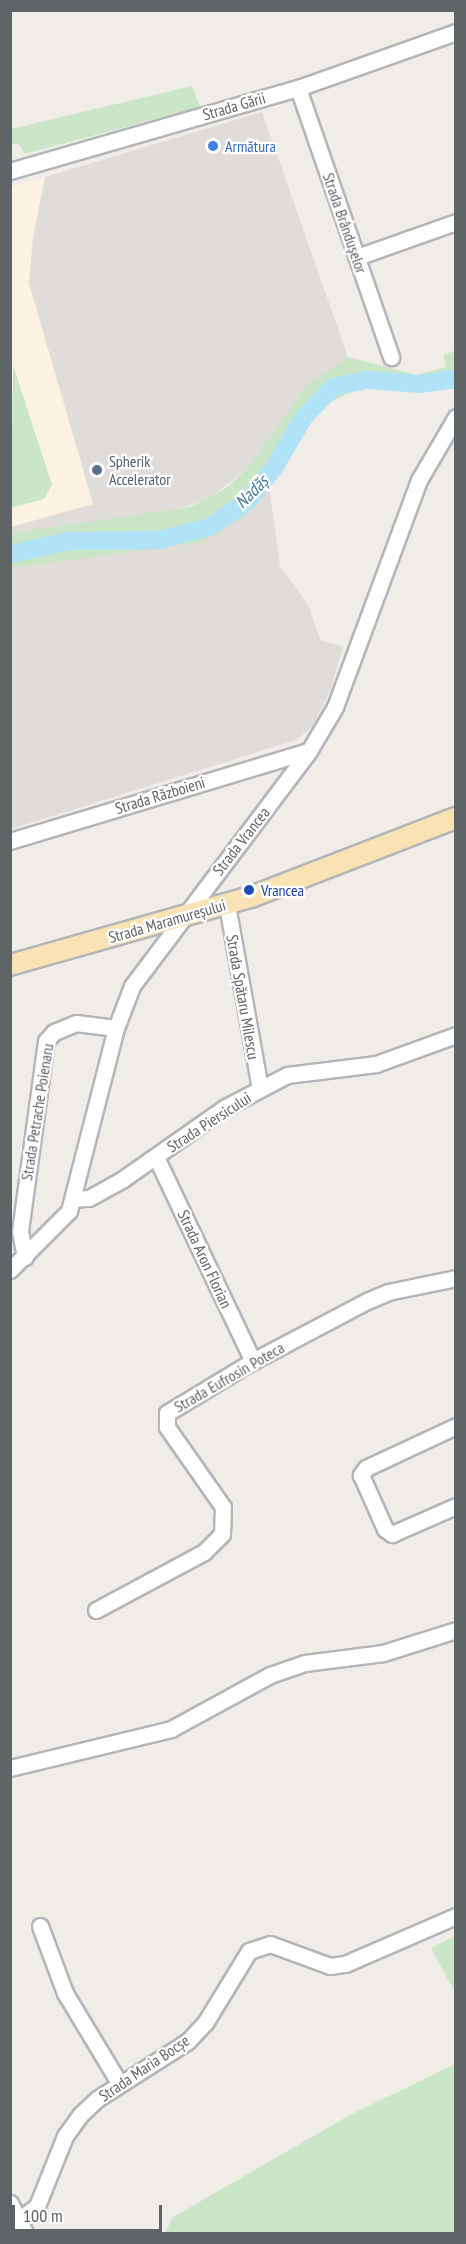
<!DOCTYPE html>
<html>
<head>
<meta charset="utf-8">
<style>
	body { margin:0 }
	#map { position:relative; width:466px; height:2244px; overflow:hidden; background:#f0ede8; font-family:"PT Sans Narrow",sans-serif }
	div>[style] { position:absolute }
	.commercial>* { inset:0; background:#fcf2e1 }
	.industrial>* { inset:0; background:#dfdcda }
	.green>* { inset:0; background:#cbe5c7 }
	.river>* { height:18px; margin:-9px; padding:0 9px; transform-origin:9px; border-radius:9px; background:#b0e3f8 }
	.roads { filter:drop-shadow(2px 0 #b3b6b9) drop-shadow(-2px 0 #b3b6b9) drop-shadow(0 2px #b3b6b9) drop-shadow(0 -2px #b3b6b9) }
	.minor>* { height:15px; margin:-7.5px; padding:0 7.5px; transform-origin:7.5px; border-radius:7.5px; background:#fff }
	.major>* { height:20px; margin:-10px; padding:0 10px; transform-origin:10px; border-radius:10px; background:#f9e3b4 }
	.dots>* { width:16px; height:16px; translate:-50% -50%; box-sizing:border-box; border:3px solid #fff; border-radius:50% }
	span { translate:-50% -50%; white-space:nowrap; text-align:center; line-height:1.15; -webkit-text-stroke:4.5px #fff; paint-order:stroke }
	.street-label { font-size:16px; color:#5f6467 }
	.shop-label { font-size:16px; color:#366cbe }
	.left { translate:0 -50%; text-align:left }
	.service-label { font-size:16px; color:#4e5e75 }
	.transit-label { font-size:16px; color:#164399 }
	.water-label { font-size:18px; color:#467b99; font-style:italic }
	.frame { position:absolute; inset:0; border:12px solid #5f6467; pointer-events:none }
	.scale { position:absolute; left:12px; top:2205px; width:150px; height:27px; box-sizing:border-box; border:3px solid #5f6467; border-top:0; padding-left:8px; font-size:18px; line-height:21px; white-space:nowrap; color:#5f6467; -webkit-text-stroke:4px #fff; paint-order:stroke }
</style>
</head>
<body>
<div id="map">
	<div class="commercial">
		<div style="clip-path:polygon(45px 177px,33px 237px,30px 283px,93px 504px,11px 527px,11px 187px)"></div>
	</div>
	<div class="industrial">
		<div style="clip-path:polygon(262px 112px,348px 357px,307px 386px,246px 470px,208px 499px,174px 510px,11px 533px,11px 527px,93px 504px,29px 283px,33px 237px,45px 177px)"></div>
		<div style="clip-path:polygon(269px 486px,280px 566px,308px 605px,321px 641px,343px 646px,330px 691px,312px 727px,296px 740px,11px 829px,11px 568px,244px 517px)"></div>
	</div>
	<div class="green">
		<div style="clip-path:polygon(192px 86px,200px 107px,25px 154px,18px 143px,11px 145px,11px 129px)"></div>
		<div style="clip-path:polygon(455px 351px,455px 389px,358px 388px,323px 406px,309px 418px,269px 486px,244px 517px,202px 542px,11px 568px,11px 533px,190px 507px,226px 488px,246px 470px,307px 385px,348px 357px,417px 375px,446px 367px,443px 355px)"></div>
		<div style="clip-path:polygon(13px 365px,52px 485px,44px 499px,11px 508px)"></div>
		<div style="clip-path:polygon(455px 1936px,455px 1992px,431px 1948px)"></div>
		<div style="clip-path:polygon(455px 2064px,455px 2233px,165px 2233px,173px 2217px,350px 2115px)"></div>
	</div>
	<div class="river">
		<div style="left:10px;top:554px;width:60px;rotate:-12.4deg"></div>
		<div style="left:69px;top:541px;width:90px;rotate:-0.6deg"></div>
		<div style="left:159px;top:540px;width:52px;rotate:-14.6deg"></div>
		<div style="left:209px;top:527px;width:47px;rotate:-33.7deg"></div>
		<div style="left:248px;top:501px;width:42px;rotate:-51.8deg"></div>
		<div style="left:274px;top:468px;width:59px;rotate:-59.5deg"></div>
		<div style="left:304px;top:417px;width:42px;rotate:-46deg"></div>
		<div style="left:333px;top:387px;width:35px;rotate:-12deg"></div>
		<div style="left:367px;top:380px;width:53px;rotate:4.3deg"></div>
		<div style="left:420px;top:384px;width:36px;rotate:-8deg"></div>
	</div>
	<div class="roads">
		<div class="minor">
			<div style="left:298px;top:88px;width:285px;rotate:70.9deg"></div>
			<div style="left:10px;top:171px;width:300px;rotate:-16.1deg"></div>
			<div style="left:298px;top:88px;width:168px;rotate:-19.5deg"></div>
			<div style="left:357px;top:257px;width:105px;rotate:-19.5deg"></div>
			<div style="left:10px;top:841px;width:312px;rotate:-16.8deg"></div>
			<div style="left:227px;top:905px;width:187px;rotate:79.8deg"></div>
			<div style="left:156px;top:1157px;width:226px;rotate:64.6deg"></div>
			<div style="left:73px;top:1199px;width:16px;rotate:-4deg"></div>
			<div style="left:89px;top:1198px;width:39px;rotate:-29deg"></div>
			<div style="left:123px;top:1179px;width:123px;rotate:-35.1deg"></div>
			<div style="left:224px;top:1108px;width:71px;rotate:-27.6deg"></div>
			<div style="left:287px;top:1075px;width:90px;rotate:-7deg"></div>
			<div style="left:376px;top:1064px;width:85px;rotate:-19.9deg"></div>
			<div style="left:25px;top:1257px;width:26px;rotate:-101deg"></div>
			<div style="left:20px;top:1231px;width:192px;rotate:-82.2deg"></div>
			<div style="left:46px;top:1041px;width:12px;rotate:-48deg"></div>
			<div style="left:54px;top:1032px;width:24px;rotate:-22deg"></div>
			<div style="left:76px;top:1023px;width:40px;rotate:7.1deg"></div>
			<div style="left:10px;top:1270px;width:83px;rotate:-45deg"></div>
			<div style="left:69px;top:1211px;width:189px;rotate:-75.6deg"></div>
			<div style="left:116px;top:1028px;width:45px;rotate:-69.1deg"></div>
			<div style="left:132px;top:986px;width:294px;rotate:-53deg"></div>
			<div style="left:309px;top:751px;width:51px;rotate:-59.4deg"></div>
			<div style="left:335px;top:707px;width:242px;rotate:-69.7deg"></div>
			<div style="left:419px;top:480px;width:73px;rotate:-59.6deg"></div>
			<div style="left:456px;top:1426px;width:99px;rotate:155deg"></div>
			<div style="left:366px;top:1468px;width:9px;rotate:126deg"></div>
			<div style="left:361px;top:1475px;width:59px;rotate:66deg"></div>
			<div style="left:385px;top:1529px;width:9px;rotate:36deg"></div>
			<div style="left:392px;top:1534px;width:70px;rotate:-23.6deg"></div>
			<div style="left:96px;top:1610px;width:123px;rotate:-28.2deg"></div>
			<div style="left:204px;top:1552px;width:25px;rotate:-45deg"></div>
			<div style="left:222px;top:1534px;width:27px;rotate:-88deg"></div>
			<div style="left:223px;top:1507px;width:98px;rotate:-125deg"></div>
			<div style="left:167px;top:1427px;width:14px;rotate:-90deg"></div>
			<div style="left:167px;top:1413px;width:100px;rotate:-31.2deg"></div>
			<div style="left:253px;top:1361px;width:129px;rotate:-27.8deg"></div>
			<div style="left:367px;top:1301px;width:23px;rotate:-23deg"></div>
			<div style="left:388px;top:1292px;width:69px;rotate:-11.6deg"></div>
			<div style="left:10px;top:1768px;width:166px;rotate:-13.6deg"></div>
			<div style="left:171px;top:1729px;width:113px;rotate:-28.6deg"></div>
			<div style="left:270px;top:1675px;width:37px;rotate:-19deg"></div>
			<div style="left:305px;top:1663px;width:79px;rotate:-7.3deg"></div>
			<div style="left:383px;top:1653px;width:77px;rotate:-17.5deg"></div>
			<div style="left:40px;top:1926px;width:72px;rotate:69.5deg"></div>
			<div style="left:65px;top:1993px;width:106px;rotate:58.9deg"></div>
			<div style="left:10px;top:2203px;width:35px;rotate:63deg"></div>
			<div style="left:19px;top:2220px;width:23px;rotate:-38deg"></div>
			<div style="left:37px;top:2206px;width:75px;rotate:-68.2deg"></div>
			<div style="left:65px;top:2136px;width:26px;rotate:-54deg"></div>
			<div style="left:80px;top:2115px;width:23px;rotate:-43deg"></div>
			<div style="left:97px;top:2099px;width:108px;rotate:-32.5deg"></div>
			<div style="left:188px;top:2041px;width:25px;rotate:-47deg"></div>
			<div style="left:205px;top:2023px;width:84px;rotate:-58.6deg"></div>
			<div style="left:249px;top:1951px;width:22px;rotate:-18deg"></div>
			<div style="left:270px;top:1944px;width:64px;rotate:20.1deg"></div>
			<div style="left:330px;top:1966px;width:15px;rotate:-8deg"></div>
			<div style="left:345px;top:1964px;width:121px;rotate:-23.4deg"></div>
		</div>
		<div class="major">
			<div style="left:10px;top:965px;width:250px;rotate:-15.8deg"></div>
			<div style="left:251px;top:897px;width:220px;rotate:-21.1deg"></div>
		</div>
	</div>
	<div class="dots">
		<div style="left:213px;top:146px;background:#3f7fe0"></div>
		<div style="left:97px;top:470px;background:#5c6f8a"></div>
		<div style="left:249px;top:890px;background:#1a4fb4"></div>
	</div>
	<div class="street-label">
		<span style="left:234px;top:106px;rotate:-16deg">Strada Gării</span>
		<span style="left:345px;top:223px;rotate:71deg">Strada Brândușelor</span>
		<span style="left:160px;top:795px;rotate:-17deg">Strada Războieni</span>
		<span style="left:241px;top:841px;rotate:-52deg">Strada Vrancea</span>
		<span style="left:167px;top:921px;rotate:-16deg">Strada Maramureșului</span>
		<span style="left:243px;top:997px;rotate:80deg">Strada Spătaru Milescu</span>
		<span style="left:37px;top:1112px;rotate:-81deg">Strada Petrache Poienaru</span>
		<span style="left:209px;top:1122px;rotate:-33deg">Strada Piersicului</span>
		<span style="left:205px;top:1259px;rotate:65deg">Strada Aron Florian</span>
		<span style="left:229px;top:1377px;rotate:-30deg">Strada Eufrosin Poteca</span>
		<span style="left:144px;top:2068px;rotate:-34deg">Strada Maria Bocșe</span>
	</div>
	<div class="shop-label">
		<span class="left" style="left:225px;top:146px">Armătura</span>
	</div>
	<div class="service-label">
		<span class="left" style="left:109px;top:470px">Spherik<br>Accelerator</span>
	</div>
	<div class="transit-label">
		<span class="left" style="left:261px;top:890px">Vrancea</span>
	</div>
	<div class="water-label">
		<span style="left:252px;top:492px;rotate:-45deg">Nadăș</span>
	</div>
	<div class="frame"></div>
	<div class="scale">100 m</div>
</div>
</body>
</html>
